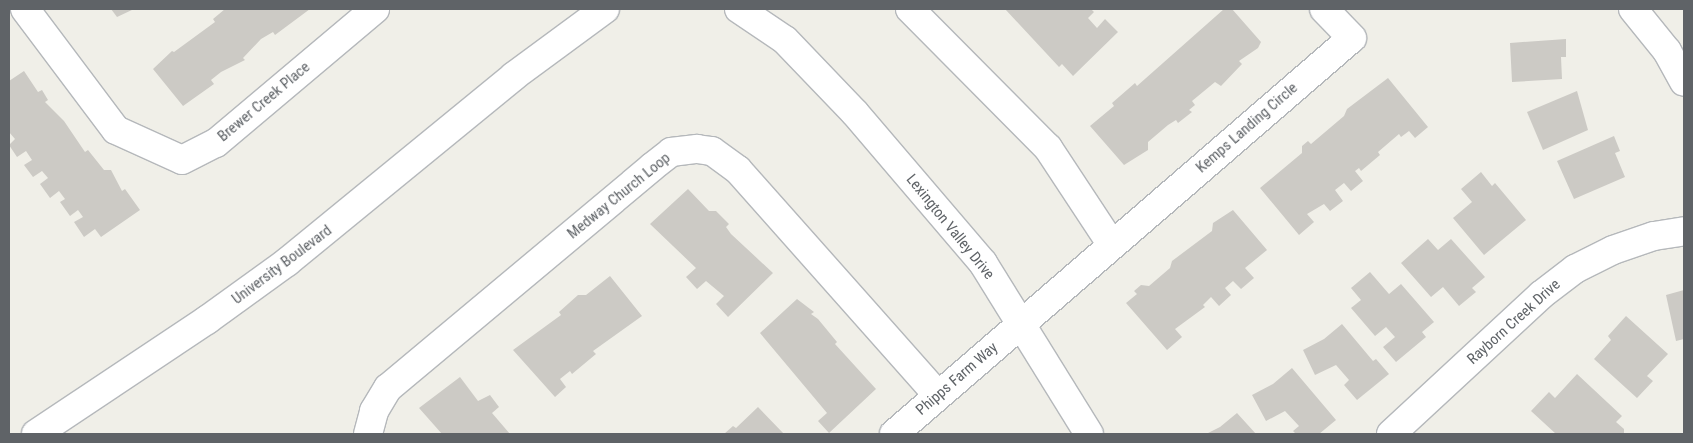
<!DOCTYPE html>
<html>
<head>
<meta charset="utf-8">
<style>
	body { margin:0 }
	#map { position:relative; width:1693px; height:443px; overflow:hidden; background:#f0efe8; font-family:"Roboto Condensed",sans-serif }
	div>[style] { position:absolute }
	.building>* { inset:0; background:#cccac5 }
	.roads { filter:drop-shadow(1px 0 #b5b8bb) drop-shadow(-1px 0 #b5b8bb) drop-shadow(0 1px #b5b8bb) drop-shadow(0 -1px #b5b8bb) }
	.minor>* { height:28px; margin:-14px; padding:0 14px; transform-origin:14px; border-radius:14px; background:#fff }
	span { translate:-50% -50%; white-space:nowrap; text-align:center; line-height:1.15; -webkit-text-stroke:4px #fff; paint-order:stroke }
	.street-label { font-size:15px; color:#5f6367 }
	.frame { position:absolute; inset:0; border:10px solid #5f6367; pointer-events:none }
</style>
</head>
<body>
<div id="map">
	<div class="building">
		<div style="clip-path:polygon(111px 9px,134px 9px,117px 17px)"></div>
		<div style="clip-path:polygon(225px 9px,310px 9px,275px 35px,273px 32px,261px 39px,243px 58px,245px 60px,221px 72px,211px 80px,214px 84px,183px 106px,153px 69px,172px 51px,174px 52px,215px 22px,213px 19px)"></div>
		<div style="clip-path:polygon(1005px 9px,1091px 9px,1094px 12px,1088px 18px,1097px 28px,1105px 19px,1118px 32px,1073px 76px,1062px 64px,1059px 67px)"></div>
		<div style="clip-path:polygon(1224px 9px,1232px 9px,1261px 42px,1258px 48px,1239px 61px,1242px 64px,1221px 86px,1215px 82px,1192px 101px,1195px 105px,1189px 110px,1192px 112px,1178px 123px,1176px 120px,1168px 125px,1148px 142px,1148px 150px,1124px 165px,1090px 126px,1114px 106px,1112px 103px,1135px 83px,1137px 86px)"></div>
		<div style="clip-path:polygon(1566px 39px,1566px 57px,1561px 57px,1562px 79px,1512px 82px,1510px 43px)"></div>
		<div style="clip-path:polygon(24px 71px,38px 92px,42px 90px,48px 100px,45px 102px,64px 121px,85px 152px,88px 150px,104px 170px,111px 170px,122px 191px,125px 189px,140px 210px,101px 237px,95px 229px,84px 237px,74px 222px,83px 217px,78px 210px,70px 216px,60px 202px,65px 199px,59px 191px,50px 198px,40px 184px,48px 178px,42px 171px,33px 177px,24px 165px,32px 160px,26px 151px,17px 157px,9px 145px,15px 139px,9px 132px,9px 81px)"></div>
		<div style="clip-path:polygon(1388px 78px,1428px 127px,1415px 138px,1409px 131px,1401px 137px,1399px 134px,1378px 152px,1380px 155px,1361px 171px,1359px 168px,1355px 171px,1363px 181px,1351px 191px,1344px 183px,1335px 190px,1343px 201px,1330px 211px,1324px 204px,1307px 214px,1314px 222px,1299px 235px,1260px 188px,1302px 153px,1302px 146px,1308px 141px,1311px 144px,1344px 116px,1347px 109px)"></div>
		<div style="clip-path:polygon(1577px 91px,1588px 130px,1543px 150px,1527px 112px)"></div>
		<div style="clip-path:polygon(1614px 136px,1620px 151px,1615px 153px,1625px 177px,1574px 199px,1557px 161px)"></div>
		<div style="clip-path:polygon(1481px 172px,1492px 186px,1495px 183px,1526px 220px,1484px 255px,1453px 218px,1472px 202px,1461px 189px)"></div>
		<div style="clip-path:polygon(688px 189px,709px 211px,716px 211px,729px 224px,726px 227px,731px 234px,773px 273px,728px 317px,716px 304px,724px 296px,706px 281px,697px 289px,686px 277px,696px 268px,650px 224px)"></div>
		<div style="clip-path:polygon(1233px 210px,1267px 250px,1245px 268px,1254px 278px,1241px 289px,1233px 281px,1225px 288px,1231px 295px,1219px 306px,1211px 297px,1203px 305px,1205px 307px,1175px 329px,1182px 337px,1167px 350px,1126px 303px,1137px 294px,1134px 291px,1141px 285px,1149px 286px,1170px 268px,1172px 261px,1212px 231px,1213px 223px)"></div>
		<div style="clip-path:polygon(1428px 239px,1438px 250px,1451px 239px,1485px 277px,1472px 288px,1476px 292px,1459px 306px,1443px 287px,1431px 297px,1401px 263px)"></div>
		<div style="clip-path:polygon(1370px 272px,1389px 294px,1401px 284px,1434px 322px,1422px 332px,1426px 337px,1396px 362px,1383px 347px,1395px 337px,1386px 327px,1375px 336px,1351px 308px,1361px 300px,1351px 288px)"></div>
		<div style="clip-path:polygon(610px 276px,642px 316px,593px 351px,596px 354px,572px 374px,570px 371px,560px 379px,566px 387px,555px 397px,513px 350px,561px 315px,559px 312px,578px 295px,586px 295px)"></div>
		<div style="clip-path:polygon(1684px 290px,1684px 339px,1676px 341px,1666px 295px)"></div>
		<div style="clip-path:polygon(797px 299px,814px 312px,811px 314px,818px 319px,837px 342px,835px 344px,876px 389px,829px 433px,818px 421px,827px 413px,760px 333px)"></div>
		<div style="clip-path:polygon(1626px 316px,1668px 354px,1647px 376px,1653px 381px,1637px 398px,1594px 359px,1611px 340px,1608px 336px)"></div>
		<div style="clip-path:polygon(1342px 324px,1373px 361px,1376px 359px,1389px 374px,1357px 400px,1344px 385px,1349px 380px,1336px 365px,1315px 375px,1303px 350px,1324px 339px)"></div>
		<div style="clip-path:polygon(1292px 368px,1336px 420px,1319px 434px,1296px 434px,1293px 431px,1299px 426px,1285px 411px,1266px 421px,1252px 395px,1273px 384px)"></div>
		<div style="clip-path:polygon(1577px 374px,1622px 416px,1616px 422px,1624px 429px,1624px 434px,1556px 434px,1531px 411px,1549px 392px,1555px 398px)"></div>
		<div style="clip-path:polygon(460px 377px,478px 401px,490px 395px,499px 407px,492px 413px,510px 434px,442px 434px,419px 408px)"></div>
		<div style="clip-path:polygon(758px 407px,784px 434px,724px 434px,733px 426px,736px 428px)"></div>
		<div style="clip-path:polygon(1237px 413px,1256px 434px,1206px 434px,1220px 427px)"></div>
	</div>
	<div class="roads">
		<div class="minor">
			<div style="left:25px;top:9px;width:151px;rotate:53.1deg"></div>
			<div style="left:116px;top:130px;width:72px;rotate:24.4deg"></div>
			<div style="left:182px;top:160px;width:38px;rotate:-27deg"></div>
			<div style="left:216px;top:143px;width:208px;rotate:-40.1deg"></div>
			<div style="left:739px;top:9px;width:55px;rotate:34deg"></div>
			<div style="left:785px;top:40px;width:101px;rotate:46.2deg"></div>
			<div style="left:855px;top:113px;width:197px;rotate:49.5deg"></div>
			<div style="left:983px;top:263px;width:201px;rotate:58.2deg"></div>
			<div style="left:910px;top:9px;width:196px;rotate:45.2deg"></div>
			<div style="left:1048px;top:148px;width:116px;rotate:56.6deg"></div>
			<div style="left:1633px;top:9px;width:54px;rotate:51deg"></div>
			<div style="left:1667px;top:51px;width:35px;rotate:61deg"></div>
			<div style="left:36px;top:434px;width:206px;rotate:-33.7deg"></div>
			<div style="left:207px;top:320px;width:99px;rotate:-35.9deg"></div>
			<div style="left:287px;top:262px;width:293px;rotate:-39.3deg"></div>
			<div style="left:514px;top:76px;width:113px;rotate:-36.4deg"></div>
			<div style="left:368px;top:434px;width:24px;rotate:-75deg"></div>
			<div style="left:374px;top:411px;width:27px;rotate:-59deg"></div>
			<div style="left:388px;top:388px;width:344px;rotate:-39.9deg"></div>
			<div style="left:652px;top:167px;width:24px;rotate:-38deg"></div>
			<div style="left:671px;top:152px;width:26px;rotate:-7deg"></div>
			<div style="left:697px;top:149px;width:15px;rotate:8deg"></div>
			<div style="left:712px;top:151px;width:32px;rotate:36deg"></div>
			<div style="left:738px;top:170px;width:301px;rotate:48.4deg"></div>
			<div style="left:894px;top:434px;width:605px;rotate:-40.85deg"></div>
			<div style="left:1352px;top:38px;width:40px;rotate:-134deg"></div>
			<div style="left:1391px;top:434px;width:205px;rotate:-42.8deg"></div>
			<div style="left:1541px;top:295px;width:43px;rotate:-37.4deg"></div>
			<div style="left:1575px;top:269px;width:42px;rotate:-26.6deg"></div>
			<div style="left:1613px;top:250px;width:43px;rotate:-18.9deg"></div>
			<div style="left:1654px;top:236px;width:30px;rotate:-9deg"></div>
		</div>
	</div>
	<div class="street-label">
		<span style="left:264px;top:102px;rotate:-40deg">Brewer Creek Place</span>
		<span style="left:1247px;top:128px;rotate:-41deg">Kemps Landing Circle</span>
		<span style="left:619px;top:196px;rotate:-39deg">Medway Church Loop</span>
		<span style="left:950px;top:227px;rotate:51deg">Lexington Valley Drive</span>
		<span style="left:282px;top:265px;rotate:-37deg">University Boulevard</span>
		<span style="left:1514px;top:322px;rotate:-42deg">Rayborn Creek Drive</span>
		<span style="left:957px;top:379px;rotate:-41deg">Phipps Farm Way</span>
	</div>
	<div class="frame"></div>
</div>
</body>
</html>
